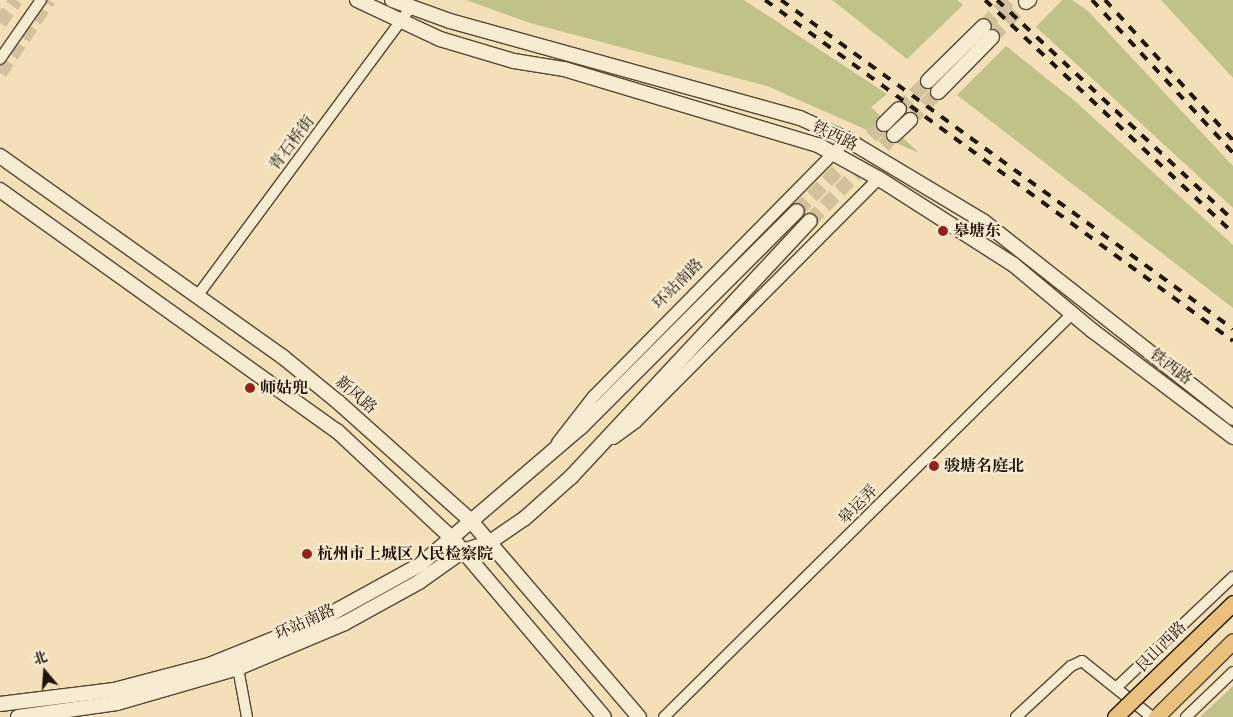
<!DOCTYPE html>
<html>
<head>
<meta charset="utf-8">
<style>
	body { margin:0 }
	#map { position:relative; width:1233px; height:717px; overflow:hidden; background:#f3e0b8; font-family:"EB Garamond","Noto Serif SC",serif }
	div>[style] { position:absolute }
	.green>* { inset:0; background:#c1c18a }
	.secondary-tunnel>* { height:14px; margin-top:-7px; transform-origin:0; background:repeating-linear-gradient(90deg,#d3c19e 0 14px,transparent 0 21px) }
	.roads { filter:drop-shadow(1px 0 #544734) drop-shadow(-1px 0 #544734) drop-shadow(0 1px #544734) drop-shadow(0 -1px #544734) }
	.minor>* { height:10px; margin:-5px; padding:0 5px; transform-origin:5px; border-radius:5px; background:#f7ebd1 }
	.tertiary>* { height:11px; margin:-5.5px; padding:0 5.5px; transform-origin:5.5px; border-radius:5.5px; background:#f7ebd1 }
	.secondary>* { height:14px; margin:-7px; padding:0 7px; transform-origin:7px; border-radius:7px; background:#f7ebd1 }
	.primary>* { height:15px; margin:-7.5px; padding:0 7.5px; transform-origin:7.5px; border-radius:7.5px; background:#eac07c }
	.rail>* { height:4px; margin-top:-2px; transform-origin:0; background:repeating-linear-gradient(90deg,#1f1408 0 9px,transparent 0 18px) }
	.bridges { filter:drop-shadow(1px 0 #1f1408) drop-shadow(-1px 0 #1f1408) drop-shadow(0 1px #1f1408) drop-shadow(0 -1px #1f1408) }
	.primary-bridge>* { height:15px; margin:-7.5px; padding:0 7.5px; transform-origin:7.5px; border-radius:7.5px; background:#eac07c }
	.dots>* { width:14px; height:14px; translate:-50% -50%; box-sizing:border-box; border:2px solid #f7ebd1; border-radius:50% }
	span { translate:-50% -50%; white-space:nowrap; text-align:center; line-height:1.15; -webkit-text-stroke:4.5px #f7ebd1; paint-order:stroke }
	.street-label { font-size:16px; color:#1f1408 }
	.poi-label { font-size:16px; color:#1f1408; font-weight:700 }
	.left { translate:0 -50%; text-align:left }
	.north { position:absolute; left:20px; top:647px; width:50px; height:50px; -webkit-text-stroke:4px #f7ebd1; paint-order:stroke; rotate:342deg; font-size:14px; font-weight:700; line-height:20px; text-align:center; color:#1f1408 }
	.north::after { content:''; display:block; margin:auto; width:18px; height:22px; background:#1f1408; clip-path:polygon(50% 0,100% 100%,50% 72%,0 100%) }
</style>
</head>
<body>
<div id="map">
	<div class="green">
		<div style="clip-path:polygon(466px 0,744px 0,887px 94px,871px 107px,919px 153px,767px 86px,530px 23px)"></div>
		<div style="clip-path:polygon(832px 0,958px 0,963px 5px,907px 59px)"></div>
		<div style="clip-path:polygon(1062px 0,1072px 0,1088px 11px,1233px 166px,1233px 208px,1036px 27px)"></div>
		<div style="clip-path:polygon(1161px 0,1233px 0,1233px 78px)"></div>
		<div style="clip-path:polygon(1006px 46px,1076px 102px,1233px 245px,1233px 308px,957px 95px)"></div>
		<div style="clip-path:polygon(1233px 686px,1233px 717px,1200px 717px)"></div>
	</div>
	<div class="secondary-tunnel">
		<div style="left:0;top:23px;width:28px;rotate:-55deg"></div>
		<div style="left:984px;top:26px;width:36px;rotate:-46deg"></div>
		<div style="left:992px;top:37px;width:49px;rotate:-45.8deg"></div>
		<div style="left:0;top:73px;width:88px;rotate:-56.1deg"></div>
		<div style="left:899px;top:109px;width:40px;rotate:-44deg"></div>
		<div style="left:910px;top:120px;width:40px;rotate:-45deg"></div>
		<div style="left:797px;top:211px;width:123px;rotate:-45deg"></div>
		<div style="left:810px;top:221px;width:120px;rotate:-45.7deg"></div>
	</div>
	<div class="roads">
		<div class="minor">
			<div style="left:0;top:59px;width:72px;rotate:-55.2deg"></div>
			<div style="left:198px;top:295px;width:356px;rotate:-53.5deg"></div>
			<div style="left:238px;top:668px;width:50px;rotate:79.6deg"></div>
			<div style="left:1117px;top:687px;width:160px;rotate:-43.5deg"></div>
			<div style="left:664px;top:717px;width:575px;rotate:-44.65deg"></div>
			<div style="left:1016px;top:717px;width:75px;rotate:-42.8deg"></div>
			<div style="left:1071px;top:666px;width:12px;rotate:-24deg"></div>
			<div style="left:1082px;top:661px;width:90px;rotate:38.7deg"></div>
			<div style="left:1186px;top:717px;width:65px;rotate:-43.8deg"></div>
		</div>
		<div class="tertiary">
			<div style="left:613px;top:438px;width:27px;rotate:-36deg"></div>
			<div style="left:635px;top:422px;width:344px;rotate:-45.1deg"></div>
			<div style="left:557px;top:442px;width:58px;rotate:-52deg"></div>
			<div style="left:593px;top:396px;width:361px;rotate:-45.4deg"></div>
		</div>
		<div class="secondary">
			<div style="left:357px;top:0;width:92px;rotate:25.2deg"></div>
			<div style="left:440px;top:39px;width:77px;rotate:16.6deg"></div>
			<div style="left:514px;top:61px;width:51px;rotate:9.1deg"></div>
			<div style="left:564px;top:69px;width:265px;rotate:16.7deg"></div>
			<div style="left:818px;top:145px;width:68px;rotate:28.8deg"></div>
			<div style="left:878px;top:178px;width:161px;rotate:32.6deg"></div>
			<div style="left:1014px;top:265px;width:103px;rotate:39.9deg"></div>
			<div style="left:1093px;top:331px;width:176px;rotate:37.1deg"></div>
			<div style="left:392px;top:0;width:62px;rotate:19.9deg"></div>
			<div style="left:450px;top:21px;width:363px;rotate:15.5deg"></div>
			<div style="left:800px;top:118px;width:51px;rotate:24.5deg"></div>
			<div style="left:846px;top:139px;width:160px;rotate:30.9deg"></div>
			<div style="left:983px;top:221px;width:318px;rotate:38.2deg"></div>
			<div style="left:1026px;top:2px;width:4px;rotate:-34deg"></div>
			<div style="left:928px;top:81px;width:78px;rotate:-44.5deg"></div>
			<div style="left:938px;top:92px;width:77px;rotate:-45.5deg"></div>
			<div style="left:884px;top:124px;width:21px;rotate:-45deg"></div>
			<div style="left:894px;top:135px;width:22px;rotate:-43deg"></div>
			<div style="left:0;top:156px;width:347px;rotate:35.4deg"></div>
			<div style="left:283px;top:357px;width:71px;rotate:39.3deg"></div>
			<div style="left:338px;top:402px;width:178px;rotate:41.8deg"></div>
			<div style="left:471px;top:521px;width:258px;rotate:49.4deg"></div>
			<div style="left:0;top:190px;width:414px;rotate:35.6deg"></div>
			<div style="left:337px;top:431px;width:158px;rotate:43deg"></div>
			<div style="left:453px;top:539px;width:233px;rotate:49.7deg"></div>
			<div style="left:0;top:704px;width:115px;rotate:-7deg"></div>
			<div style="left:114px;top:690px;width:98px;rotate:-14.7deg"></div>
			<div style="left:209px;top:665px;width:115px;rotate:-21.9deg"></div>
			<div style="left:316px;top:622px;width:120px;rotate:-28.9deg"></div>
			<div style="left:421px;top:564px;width:211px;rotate:-40.6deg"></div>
			<div style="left:581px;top:427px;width:305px;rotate:-45deg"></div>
			<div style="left:18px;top:717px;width:100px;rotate:-8deg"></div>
			<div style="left:117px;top:703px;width:126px;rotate:-16.1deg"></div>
			<div style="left:238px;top:668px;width:116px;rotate:-22.8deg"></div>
			<div style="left:345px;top:623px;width:85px;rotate:-29deg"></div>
			<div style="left:419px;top:582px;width:54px;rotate:-35.2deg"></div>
			<div style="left:463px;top:551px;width:28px;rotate:-18deg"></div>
			<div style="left:490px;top:542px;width:42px;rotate:-34.4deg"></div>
			<div style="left:525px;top:518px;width:62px;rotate:-41.7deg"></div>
			<div style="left:571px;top:477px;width:350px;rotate:-47deg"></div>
		</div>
		<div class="primary">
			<div style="left:1156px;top:717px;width:108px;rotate:-44.6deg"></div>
		</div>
	</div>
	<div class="rail">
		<div style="left:765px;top:0;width:579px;rotate:36.08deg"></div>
		<div style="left:781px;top:0;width:559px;rotate:36.05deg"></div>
		<div style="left:985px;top:0;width:340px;rotate:43.2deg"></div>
		<div style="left:997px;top:0;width:323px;rotate:43deg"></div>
		<div style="left:1092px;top:0;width:208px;rotate:47.3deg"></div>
		<div style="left:1105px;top:0;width:190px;rotate:47.6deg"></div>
	</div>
	<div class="bridges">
		<div class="primary-bridge">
			<div style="left:1115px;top:717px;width:164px;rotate:-44deg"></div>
		</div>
	</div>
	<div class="dots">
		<div style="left:943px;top:231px;background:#8f2418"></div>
		<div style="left:250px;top:388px;background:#8f2418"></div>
		<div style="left:934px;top:466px;background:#8f2418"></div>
		<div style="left:307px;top:554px;background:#8f2418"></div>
	</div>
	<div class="street-label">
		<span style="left:835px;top:136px;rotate:26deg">铁西路</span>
		<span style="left:292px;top:143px;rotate:-53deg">青石桥街</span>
		<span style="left:678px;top:284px;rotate:-45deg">环站南路</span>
		<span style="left:1171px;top:367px;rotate:37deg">铁西路</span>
		<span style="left:356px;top:395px;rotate:41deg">新风路</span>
		<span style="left:858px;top:505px;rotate:-45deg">皋运弄</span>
		<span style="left:305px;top:622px;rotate:-24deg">环站南路</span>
		<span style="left:1161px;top:647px;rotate:-45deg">艮山西路</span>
	</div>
	<div class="poi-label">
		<span class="left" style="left:953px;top:231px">皋塘东</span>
		<span class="left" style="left:260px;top:388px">师姑兜</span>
		<span class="left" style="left:944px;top:466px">骏塘名庭北</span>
		<span class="left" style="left:317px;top:554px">杭州市上城区人民检察院</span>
	</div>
	<div class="north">北</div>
</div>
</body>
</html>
